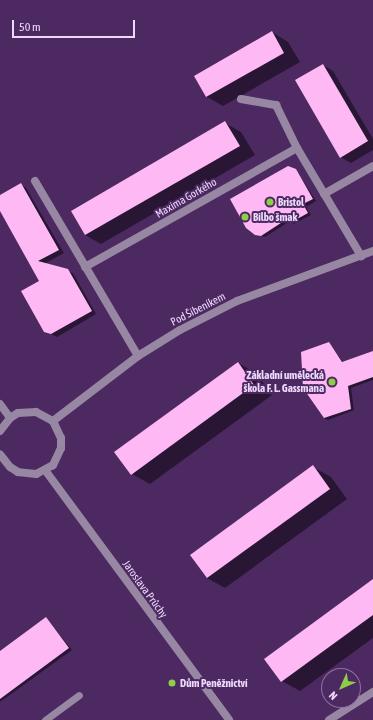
<!DOCTYPE html>
<html>
<head>
<meta charset="utf-8">
<style>
	body { margin:0 }
	#map { position:relative; width:373px; height:720px; overflow:hidden; background:#4d2962; font-family:"Asap Condensed",sans-serif }
	div>[style] { position:absolute }
	.shadow>* { inset:0; background:#0007 }
	.building>* { inset:0; background:#feb8f4 }
	.service>* { height:7px; margin:-3.5px; padding:0 3.5px; transform-origin:3.5px; border-radius:3.5px; background:#9887a3 }
	.minor>* { height:8px; margin:-4px; padding:0 4px; transform-origin:4px; border-radius:4px; background:#9887a3 }
	.tertiary>* { height:8px; margin:-4px; padding:0 4px; transform-origin:4px; border-radius:4px; background:#9887a3 }
	.dots>* { width:11px; height:11px; translate:-50% -50%; box-sizing:border-box; border:2px solid #4d2962; border-radius:50% }
	span { translate:-50% -50%; white-space:nowrap; text-align:center; line-height:1.15; -webkit-text-stroke:4px #4d2962; paint-order:stroke }
	.street-label { font-size:11px; color:#eed9fc }
	.poi-label { font-size:11px; color:#eed9fc; font-weight:700 }
	.left { translate:0 -50%; text-align:left }
	.right { translate:-100% -50%; text-align:right }
	.north { position:absolute; left:321px; top:668px; width:40px; height:40px; box-sizing:border-box; background:#4d2962; border:1px solid #8d6fa0; border-radius:50%; rotate:225deg; font-size:11px; font-weight:700; line-height:16px; text-align:center; color:#eed9fc }
	.north::after { content:''; display:block; margin:auto; width:14px; height:18px; background:#8cce45; clip-path:polygon(50% 0,100% 100%,50% 72%,0 100%) }
	.scale { position:absolute; left:12px; top:20px; width:123px; height:18px; box-sizing:border-box; border:2px solid #eed9fc; border-top:0; padding-left:5px; font-size:12px; line-height:14px; white-space:nowrap; color:#eed9fc; -webkit-text-stroke:3px #4d2962; paint-order:stroke }
</style>
</head>
<body>
<div id="map">
	<div class="shadow">
		<div style="clip-path:polygon(272px 32px,288px 42px,300px 62px,223px 106px,207px 97px,195px 76px)"></div>
		<div style="clip-path:polygon(323px 65px,333px 71px,373px 139px,373px 150px,351px 163px,340px 157px)"></div>
		<div style="clip-path:polygon(225px 123px,241px 132px,255px 155px,101px 244px,85px 235px)"></div>
		<div style="clip-path:polygon(296px 170px,316px 201px,306px 207px,311px 215px,294px 224px,290px 221px,265px 237px,255px 234px)"></div>
		<div style="clip-path:polygon(21px 185px,26px 188px,64px 253px,44px 264px,73px 273px,96px 314px,57px 337px,45px 331px,40px 281px,0 209px,0 197px)"></div>
		<div style="clip-path:polygon(329px 343px,343px 362px,373px 352px,373px 380px,351px 388px,354px 410px,328px 420px,324px 418px)"></div>
		<div style="clip-path:polygon(238px 363px,256px 373px,272px 395px,150px 484px,132px 474px)"></div>
		<div style="clip-path:polygon(313px 467px,331px 477px,347px 499px,225px 588px,207px 578px)"></div>
		<div style="clip-path:polygon(373px 580px,373px 638px,300px 691px,282px 681px)"></div>
		<div style="clip-path:polygon(46px 618px,72px 650px,0 702px,0 652px)"></div>
	</div>
	<div class="building">
		<div style="clip-path:polygon(272px 31px,284px 53px,206px 97px,194px 76px)"></div>
		<div style="clip-path:polygon(323px 64px,368px 141px,340px 158px,295px 80px)"></div>
		<div style="clip-path:polygon(225px 121px,240px 146px,85px 235px,71px 211px)"></div>
		<div style="clip-path:polygon(288px 166px,296px 169px,313px 199px,303px 204px,308px 213px,290px 223px,287px 219px,261px 236px,255px 235px,246px 228px,230px 199px)"></div>
		<div style="clip-path:polygon(21px 183px,59px 250px,38px 261px,68px 269px,92px 311px,51px 334px,44px 332px,21px 291px,39px 281px,0 211px,0 195px)"></div>
		<div style="clip-path:polygon(329px 342px,342px 362px,373px 351px,373px 377px,348px 386px,351px 409px,324px 418px,303px 388px,301px 352px)"></div>
		<div style="clip-path:polygon(238px 362px,254px 385px,131px 475px,114px 452px)"></div>
		<div style="clip-path:polygon(313px 465px,330px 489px,207px 578px,190px 555px)"></div>
		<div style="clip-path:polygon(373px 579px,373px 615px,281px 682px,264px 659px)"></div>
		<div style="clip-path:polygon(46px 617px,69px 648px,0 699px,0 651px)"></div>
	</div>
	<div class="service">
		<div style="left:45px;top:720px;width:42px;rotate:-36.3deg"></div>
	</div>
	<div class="minor">
		<div style="left:241px;top:99px;width:36px;rotate:10deg"></div>
		<div style="left:276px;top:105px;width:48px;rotate:64deg"></div>
		<div style="left:297px;top:148px;width:126px;rotate:59.3deg"></div>
		<div style="left:35px;top:181px;width:203px;rotate:59.5deg"></div>
		<div style="left:324px;top:194px;width:56px;rotate:-29.7deg"></div>
		<div style="left:85px;top:267px;width:243px;rotate:-29.3deg"></div>
		<div style="left:53px;top:421px;width:107px;rotate:-37.4deg"></div>
		<div style="left:138px;top:356px;width:49px;rotate:-31.8deg"></div>
		<div style="left:180px;top:330px;width:64px;rotate:-27deg"></div>
		<div style="left:237px;top:301px;width:145px;rotate:-20.2deg"></div>
		<div style="left:329px;top:720px;width:52px;rotate:-32.5deg"></div>
	</div>
	<div class="tertiary">
		<div style="left:0;top:404px;width:17px;rotate:54deg"></div>
		<div style="left:0;top:431px;width:16px;rotate:-52deg"></div>
		<div style="left:10px;top:418px;width:9px;rotate:-32deg"></div>
		<div style="left:18px;top:413px;width:18px;rotate:-3deg"></div>
		<div style="left:36px;top:412px;width:19px;rotate:28deg"></div>
		<div style="left:53px;top:421px;width:19px;rotate:65deg"></div>
		<div style="left:61px;top:438px;width:10px;rotate:90deg"></div>
		<div style="left:61px;top:448px;width:19px;rotate:115deg"></div>
		<div style="left:53px;top:465px;width:19px;rotate:152deg"></div>
		<div style="left:36px;top:474px;width:18px;rotate:-174deg"></div>
		<div style="left:18px;top:472px;width:9px;rotate:-148deg"></div>
		<div style="left:10px;top:467px;width:16px;rotate:-128deg"></div>
		<div style="left:45px;top:470px;width:310px;rotate:53.6deg"></div>
	</div>
	<div class="dots">
		<div style="left:270px;top:202px;background:#8cce45"></div>
		<div style="left:245px;top:217px;background:#8cce45"></div>
		<div style="left:332px;top:382px;background:#8cce45"></div>
		<div style="left:172px;top:683px;background:#8cce45"></div>
	</div>
	<div class="street-label">
		<span style="left:186px;top:198px;rotate:-30deg">Maxima Gorkého</span>
		<span style="left:198px;top:309px;rotate:-27deg">Pod Šibeníkem</span>
		<span style="left:145px;top:589px;rotate:54deg">Jaroslava Průchy</span>
	</div>
	<div class="poi-label">
		<span class="left" style="left:278px;top:202px">Bristol</span>
		<span class="left" style="left:253px;top:217px">Bilbo šmak</span>
		<span class="right" style="left:324px;top:382px">Základní umělecká<br>škola F. L. Gassmana</span>
		<span class="left" style="left:180px;top:683px">Dům Peněžnictví</span>
	</div>
	<div class="north">N</div>
	<div class="scale">50 m</div>
</div>
</body>
</html>
